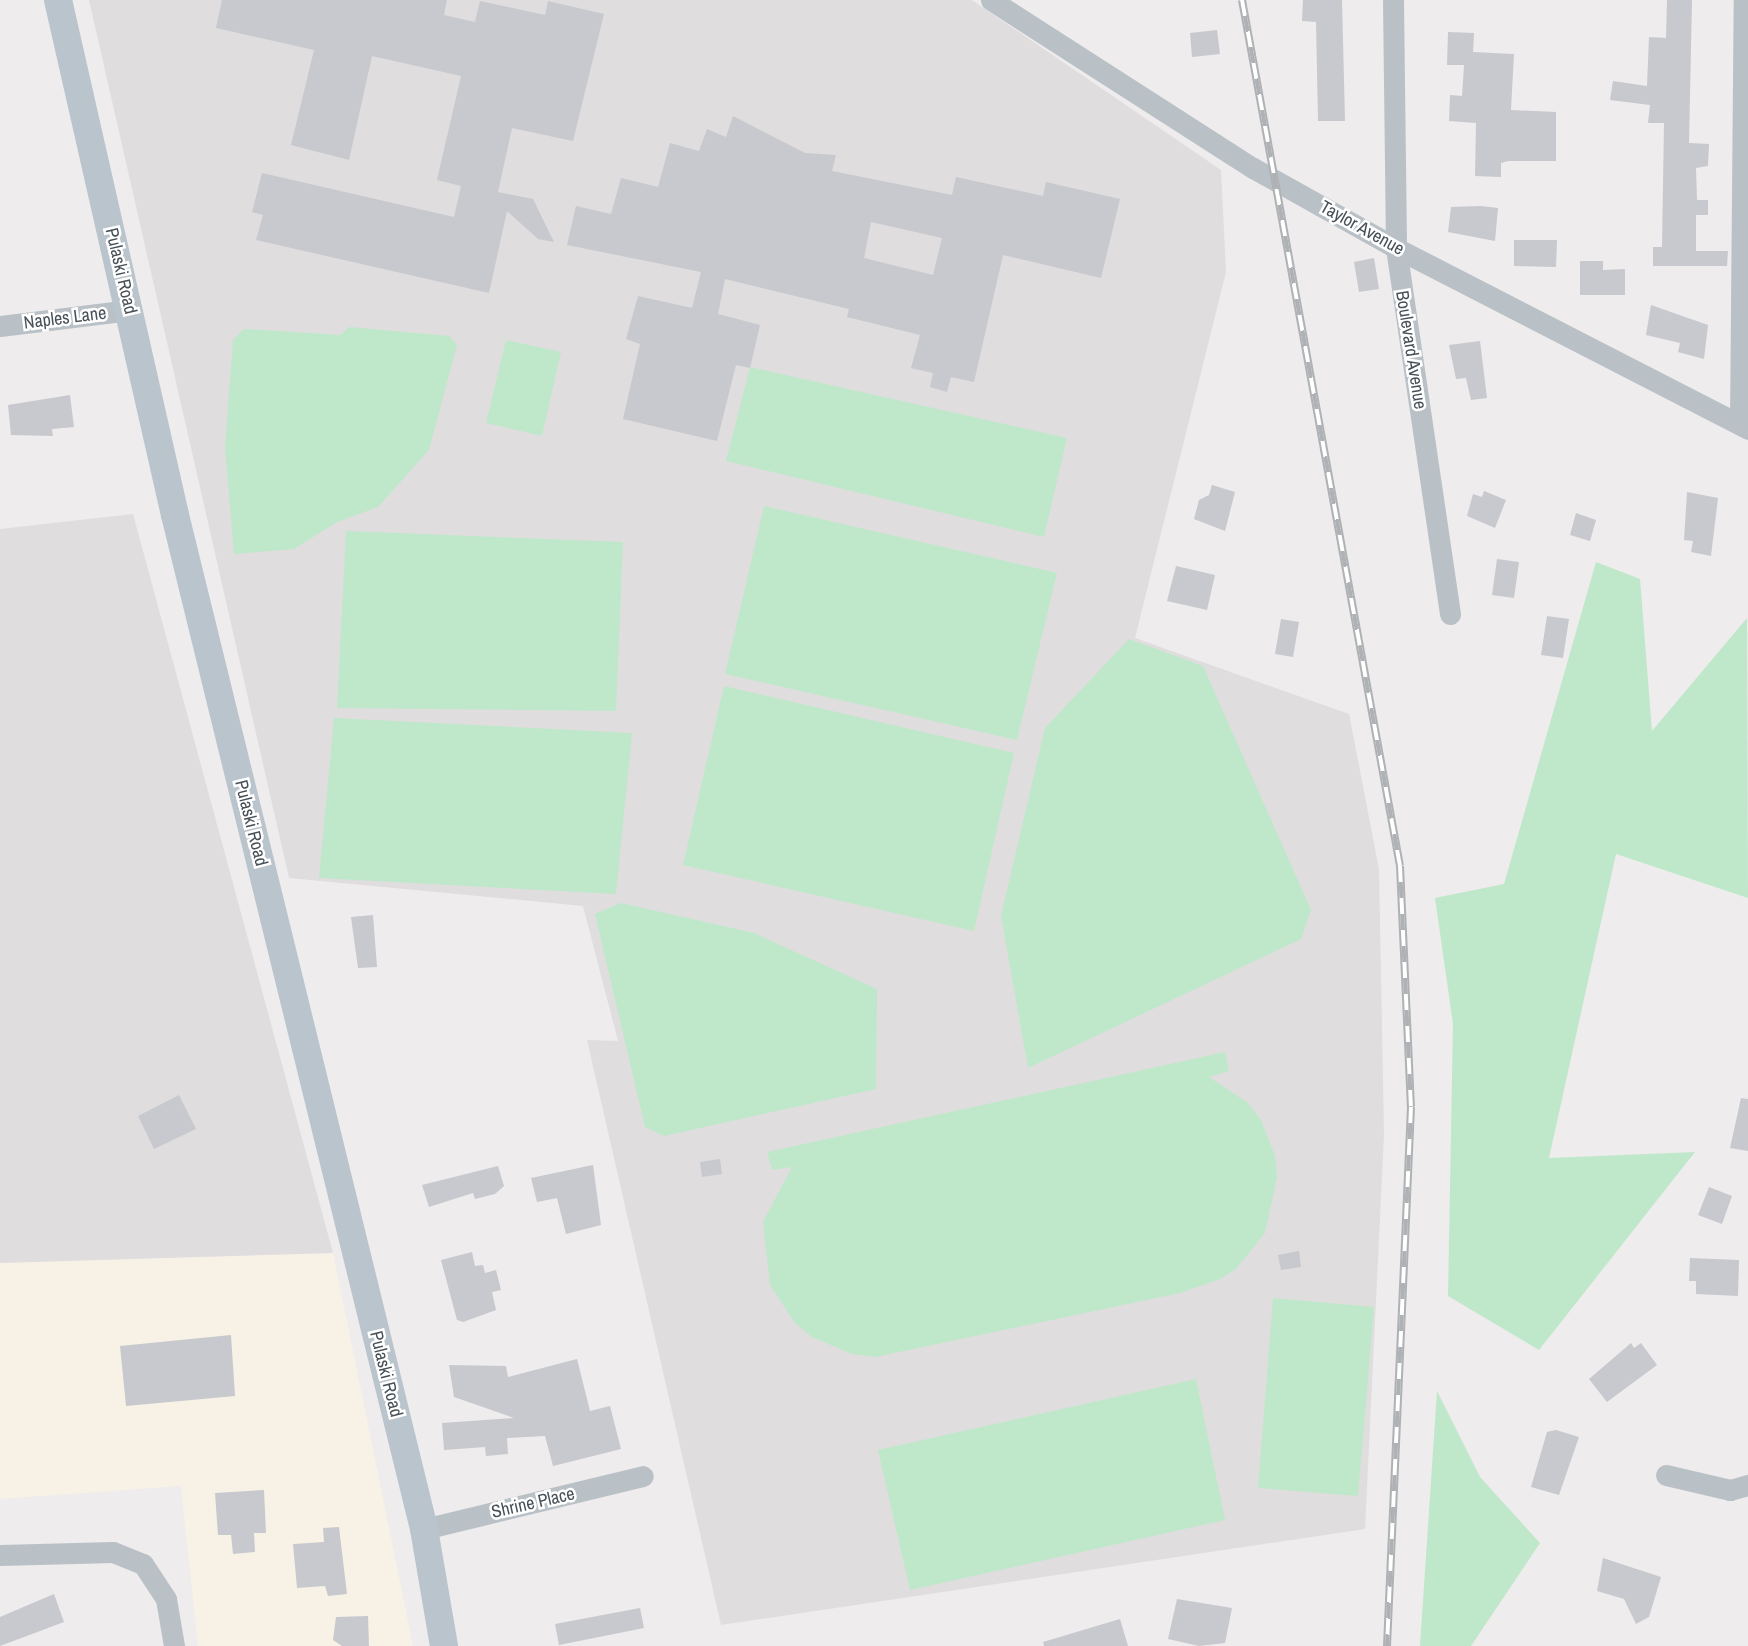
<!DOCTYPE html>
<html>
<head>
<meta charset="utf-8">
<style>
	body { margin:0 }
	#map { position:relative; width:1748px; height:1646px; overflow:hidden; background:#eeecec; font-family:"Archivo Narrow",sans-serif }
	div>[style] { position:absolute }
	.commercial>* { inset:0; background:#f8f2e6 }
	.education>* { inset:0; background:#dfdddd }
	.green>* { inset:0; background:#bfe8cb }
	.building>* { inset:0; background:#c7c9ce }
	.minor>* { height:21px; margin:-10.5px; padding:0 10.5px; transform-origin:10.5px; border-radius:10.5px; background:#b9c1c7 }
	.secondary>* { height:28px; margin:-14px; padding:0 14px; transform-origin:14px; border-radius:14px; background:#bac4cc }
	.rail>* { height:8px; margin-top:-4px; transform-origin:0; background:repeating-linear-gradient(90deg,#fff 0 16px,#afb2b5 0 32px); box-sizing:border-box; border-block:2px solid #afb2b5 }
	span { translate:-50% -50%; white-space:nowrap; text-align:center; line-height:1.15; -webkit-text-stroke:5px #fff; paint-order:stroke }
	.street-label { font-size:18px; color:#475057 }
</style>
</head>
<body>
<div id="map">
	<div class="commercial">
		<div style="clip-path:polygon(333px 1253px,413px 1646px,198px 1646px,181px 1486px,0 1499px,0 1263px)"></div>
	</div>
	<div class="education">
		<div style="clip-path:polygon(89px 0,972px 0,1221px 170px,1226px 272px,1135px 638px,1349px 714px,1379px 869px,1384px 1135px,1365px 1529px,721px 1625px,587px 1040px,618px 1041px,583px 906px,289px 878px)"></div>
		<div style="clip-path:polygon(133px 514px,333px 1253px,0 1263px,0 529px)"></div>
	</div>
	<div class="green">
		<div style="clip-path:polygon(349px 327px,449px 336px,457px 345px,429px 450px,378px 507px,337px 522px,294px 549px,234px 554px,225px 446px,233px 340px,244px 329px,341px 335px)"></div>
		<div style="clip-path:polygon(506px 340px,561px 352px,542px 436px,486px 423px)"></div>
		<div style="clip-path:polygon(750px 367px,1067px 438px,1044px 537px,726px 461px)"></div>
		<div style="clip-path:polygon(764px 506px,1057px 573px,1017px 740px,725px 674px)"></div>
		<div style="clip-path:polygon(346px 531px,623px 542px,616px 711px,337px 708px)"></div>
		<div style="clip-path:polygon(1596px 562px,1640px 579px,1652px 731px,1747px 618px,1748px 898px,1616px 854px,1549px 1158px,1695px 1152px,1539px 1350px,1448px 1296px,1453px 1024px,1435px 898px,1504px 884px)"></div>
		<div style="clip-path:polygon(1129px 639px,1203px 666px,1311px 910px,1301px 939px,1028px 1068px,1001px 916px,1045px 728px)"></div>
		<div style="clip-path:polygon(724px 686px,1014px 753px,974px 931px,683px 865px)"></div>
		<div style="clip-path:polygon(334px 718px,632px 733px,616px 894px,319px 878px)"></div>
		<div style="clip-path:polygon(621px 903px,754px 933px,877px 989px,876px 1089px,664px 1136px,645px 1127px,595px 914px)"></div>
		<div style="clip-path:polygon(1225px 1052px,1229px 1071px,1209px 1077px,1248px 1103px,1261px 1120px,1275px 1156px,1277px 1177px,1265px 1233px,1236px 1269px,1220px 1279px,1180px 1293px,875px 1357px,852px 1354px,812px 1337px,795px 1323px,770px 1285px,763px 1222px,792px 1167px,772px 1170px,767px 1152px)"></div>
		<div style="clip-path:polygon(1273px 1298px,1374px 1307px,1358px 1496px,1258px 1488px)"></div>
		<div style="clip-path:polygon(1196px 1379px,1225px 1520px,910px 1590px,878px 1450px)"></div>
		<div style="clip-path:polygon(1437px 1391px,1480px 1477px,1540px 1543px,1471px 1646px,1420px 1646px)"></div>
	</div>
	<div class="building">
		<div style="clip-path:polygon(222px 0,447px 0,444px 15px,475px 22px,480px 1px,545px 15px,548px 1px,604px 14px,573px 141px,512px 128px,498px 192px,533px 199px,554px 242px,538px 239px,507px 211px,489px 293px,256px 240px,263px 215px,252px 212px,262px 173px,454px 217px,461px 186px,437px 180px,461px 76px,372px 56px,349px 160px,291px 145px,314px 50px,216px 28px)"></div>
		<div style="clip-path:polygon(1303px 0,1342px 0,1345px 121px,1318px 121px,1316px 22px,1302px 21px)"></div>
		<div style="clip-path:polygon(1667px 0,1692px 0,1689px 143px,1709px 144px,1708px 166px,1696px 168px,1697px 200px,1708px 200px,1708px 215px,1696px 215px,1696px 251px,1728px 251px,1727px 266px,1653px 266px,1653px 247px,1662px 247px,1664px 123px,1648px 123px,1650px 105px,1610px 100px,1613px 81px,1647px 86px,1649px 37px,1666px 38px)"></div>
		<div style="clip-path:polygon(1217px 30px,1220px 54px,1192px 57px,1190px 33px)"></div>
		<div style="clip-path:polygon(1448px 32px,1474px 33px,1473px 52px,1514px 54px,1511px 110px,1556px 112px,1556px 161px,1508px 161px,1501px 163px,1501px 177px,1475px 176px,1476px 123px,1449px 121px,1450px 95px,1462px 96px,1464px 65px,1447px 65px)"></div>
		<div style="clip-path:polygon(evenodd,733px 116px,805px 153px,836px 155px,832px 171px,952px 195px,956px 177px,1043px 196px,1046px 182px,1120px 199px,1101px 278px,1003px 255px,974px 382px,951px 377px,947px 392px,930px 387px,933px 373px,911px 368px,920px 335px,847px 317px,849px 309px,725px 279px,718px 314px,760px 325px,750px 368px,736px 365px,717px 441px,623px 419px,640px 344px,626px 339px,638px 296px,692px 308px,701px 272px,567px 245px,576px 206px,611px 214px,621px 178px,658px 187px,670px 143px,699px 151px,707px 129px,726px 137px,733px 116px,871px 222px,942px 238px,933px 275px,864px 258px,871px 222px)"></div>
		<div style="clip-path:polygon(1481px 206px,1498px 208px,1495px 241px,1448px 232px,1451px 207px)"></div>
		<div style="clip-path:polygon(1514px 240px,1557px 240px,1556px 267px,1514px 266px)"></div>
		<div style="clip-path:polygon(1374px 258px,1379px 289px,1359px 292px,1354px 262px)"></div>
		<div style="clip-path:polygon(1580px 261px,1603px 261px,1603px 270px,1625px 269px,1625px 295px,1580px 295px)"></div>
		<div style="clip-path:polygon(1651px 305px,1708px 325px,1704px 359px,1678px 352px,1680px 343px,1646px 335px)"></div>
		<div style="clip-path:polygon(1480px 341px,1487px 398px,1471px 400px,1466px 378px,1456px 379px,1449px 345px)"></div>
		<div style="clip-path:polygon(70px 395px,74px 427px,52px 429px,53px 436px,11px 435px,8px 405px)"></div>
		<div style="clip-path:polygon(1212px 485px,1235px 492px,1225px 531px,1194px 519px,1199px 500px,1209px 495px)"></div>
		<div style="clip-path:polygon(1484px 491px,1506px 500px,1495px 528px,1467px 516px,1473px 494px,1482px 497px)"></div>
		<div style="clip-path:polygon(1687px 492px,1718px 498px,1711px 556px,1691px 552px,1693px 541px,1684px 540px)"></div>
		<div style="clip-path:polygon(1576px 513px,1596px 520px,1590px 541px,1570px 535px)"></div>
		<div style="clip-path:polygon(1497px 559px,1519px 562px,1514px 598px,1492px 595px)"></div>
		<div style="clip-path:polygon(1176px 566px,1215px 575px,1207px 610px,1167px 601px)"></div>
		<div style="clip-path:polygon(1547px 616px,1569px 619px,1563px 658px,1541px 655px)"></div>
		<div style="clip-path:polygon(1281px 619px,1299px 622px,1293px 657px,1275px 654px)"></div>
		<div style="clip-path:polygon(373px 915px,377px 967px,358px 968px,351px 917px)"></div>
		<div style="clip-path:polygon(179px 1095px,196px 1129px,154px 1149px,138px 1116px)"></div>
		<div style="clip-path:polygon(1741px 1098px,1748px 1099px,1748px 1151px,1730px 1148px)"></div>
		<div style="clip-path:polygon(720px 1159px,722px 1174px,702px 1177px,700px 1162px)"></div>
		<div style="clip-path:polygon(593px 1165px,601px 1225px,566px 1234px,557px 1198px,537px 1202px,531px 1178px)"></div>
		<div style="clip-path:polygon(498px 1166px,504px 1186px,495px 1194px,475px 1199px,473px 1193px,429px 1207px,422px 1185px)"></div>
		<div style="clip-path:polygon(1709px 1187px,1732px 1196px,1722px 1224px,1698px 1215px)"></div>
		<div style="clip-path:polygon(1299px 1251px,1301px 1267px,1281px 1270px,1278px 1255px)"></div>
		<div style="clip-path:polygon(472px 1252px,475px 1266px,483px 1265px,485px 1273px,496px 1270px,501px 1290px,492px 1292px,496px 1310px,463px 1322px,457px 1320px,441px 1260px)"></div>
		<div style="clip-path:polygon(1690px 1258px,1739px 1260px,1738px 1296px,1696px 1294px,1696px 1281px,1689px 1281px)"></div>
		<div style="clip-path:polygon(231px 1335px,235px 1396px,126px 1406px,120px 1346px)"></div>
		<div style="clip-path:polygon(1631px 1343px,1634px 1348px,1641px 1343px,1657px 1365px,1607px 1402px,1589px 1379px)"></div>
		<div style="clip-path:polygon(577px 1359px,590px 1411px,610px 1406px,621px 1449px,553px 1466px,545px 1436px,507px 1438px,508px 1454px,486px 1456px,485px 1447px,444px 1450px,442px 1423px,514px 1418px,454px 1397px,449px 1365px,506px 1366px,508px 1377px)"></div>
		<div style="clip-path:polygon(1556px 1430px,1579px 1437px,1559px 1495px,1531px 1487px,1547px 1432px)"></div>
		<div style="clip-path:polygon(264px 1490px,266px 1533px,254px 1533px,255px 1552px,233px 1554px,231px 1535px,218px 1535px,215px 1493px)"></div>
		<div style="clip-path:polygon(339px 1527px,347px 1594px,328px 1596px,325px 1586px,297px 1588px,293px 1544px,324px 1542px,323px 1528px)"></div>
		<div style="clip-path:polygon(1603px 1558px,1661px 1577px,1649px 1617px,1636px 1624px,1624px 1599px,1597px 1591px)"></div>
		<div style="clip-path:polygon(54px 1594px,64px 1622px,0 1646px,0 1617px)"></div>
		<div style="clip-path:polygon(1177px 1599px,1232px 1608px,1225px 1643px,1199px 1646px,1168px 1639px)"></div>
		<div style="clip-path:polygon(640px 1608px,644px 1628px,559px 1645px,555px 1624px)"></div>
		<div style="clip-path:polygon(368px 1616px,369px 1646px,342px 1646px,333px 1640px,336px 1617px)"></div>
		<div style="clip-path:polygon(1120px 1619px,1128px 1646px,1044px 1646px,1043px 1642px)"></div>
	</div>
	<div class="minor">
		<div style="left:991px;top:0;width:311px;rotate:32.7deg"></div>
		<div style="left:1253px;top:168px;width:164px;rotate:29.2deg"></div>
		<div style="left:1396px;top:248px;width:396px;rotate:27.2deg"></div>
		<div style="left:1393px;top:0;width:248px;rotate:89.3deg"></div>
		<div style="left:1396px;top:248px;width:370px;rotate:81.6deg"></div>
		<div style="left:0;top:326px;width:131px;rotate:-7deg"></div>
		<div style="left:1740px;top:424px;width:424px;rotate:-89.5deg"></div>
		<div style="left:1666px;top:1475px;width:66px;rotate:13.2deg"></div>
		<div style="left:1730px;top:1490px;width:19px;rotate:-16deg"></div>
		<div style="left:424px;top:1529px;width:225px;rotate:-13.6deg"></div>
		<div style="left:0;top:1555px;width:113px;rotate:-1.5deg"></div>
		<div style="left:113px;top:1552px;width:32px;rotate:22deg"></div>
		<div style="left:143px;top:1564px;width:42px;rotate:56.7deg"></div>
		<div style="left:166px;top:1599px;width:48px;rotate:80.3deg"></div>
	</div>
	<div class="secondary">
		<div style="left:58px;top:0;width:528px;rotate:77.2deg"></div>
		<div style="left:175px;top:515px;width:1044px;rotate:76.2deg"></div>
		<div style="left:424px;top:1529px;width:119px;rotate:80.3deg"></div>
	</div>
	<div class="rail">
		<div style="left:1242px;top:0;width:880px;rotate:79.66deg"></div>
		<div style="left:1400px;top:866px;width:241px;rotate:87.4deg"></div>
		<div style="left:1411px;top:1107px;width:540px;rotate:92.55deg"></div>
	</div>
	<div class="street-label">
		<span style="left:1362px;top:228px;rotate:29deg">Taylor Avenue</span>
		<span style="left:121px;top:271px;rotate:77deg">Pulaski Road</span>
		<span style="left:65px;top:318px;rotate:-7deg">Naples Lane</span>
		<span style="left:1411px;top:350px;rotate:81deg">Boulevard Avenue</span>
		<span style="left:251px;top:823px;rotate:76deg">Pulaski Road</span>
		<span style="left:386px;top:1374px;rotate:76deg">Pulaski Road</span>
		<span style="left:533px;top:1503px;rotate:-13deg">Shrine Place</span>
	</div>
</div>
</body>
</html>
